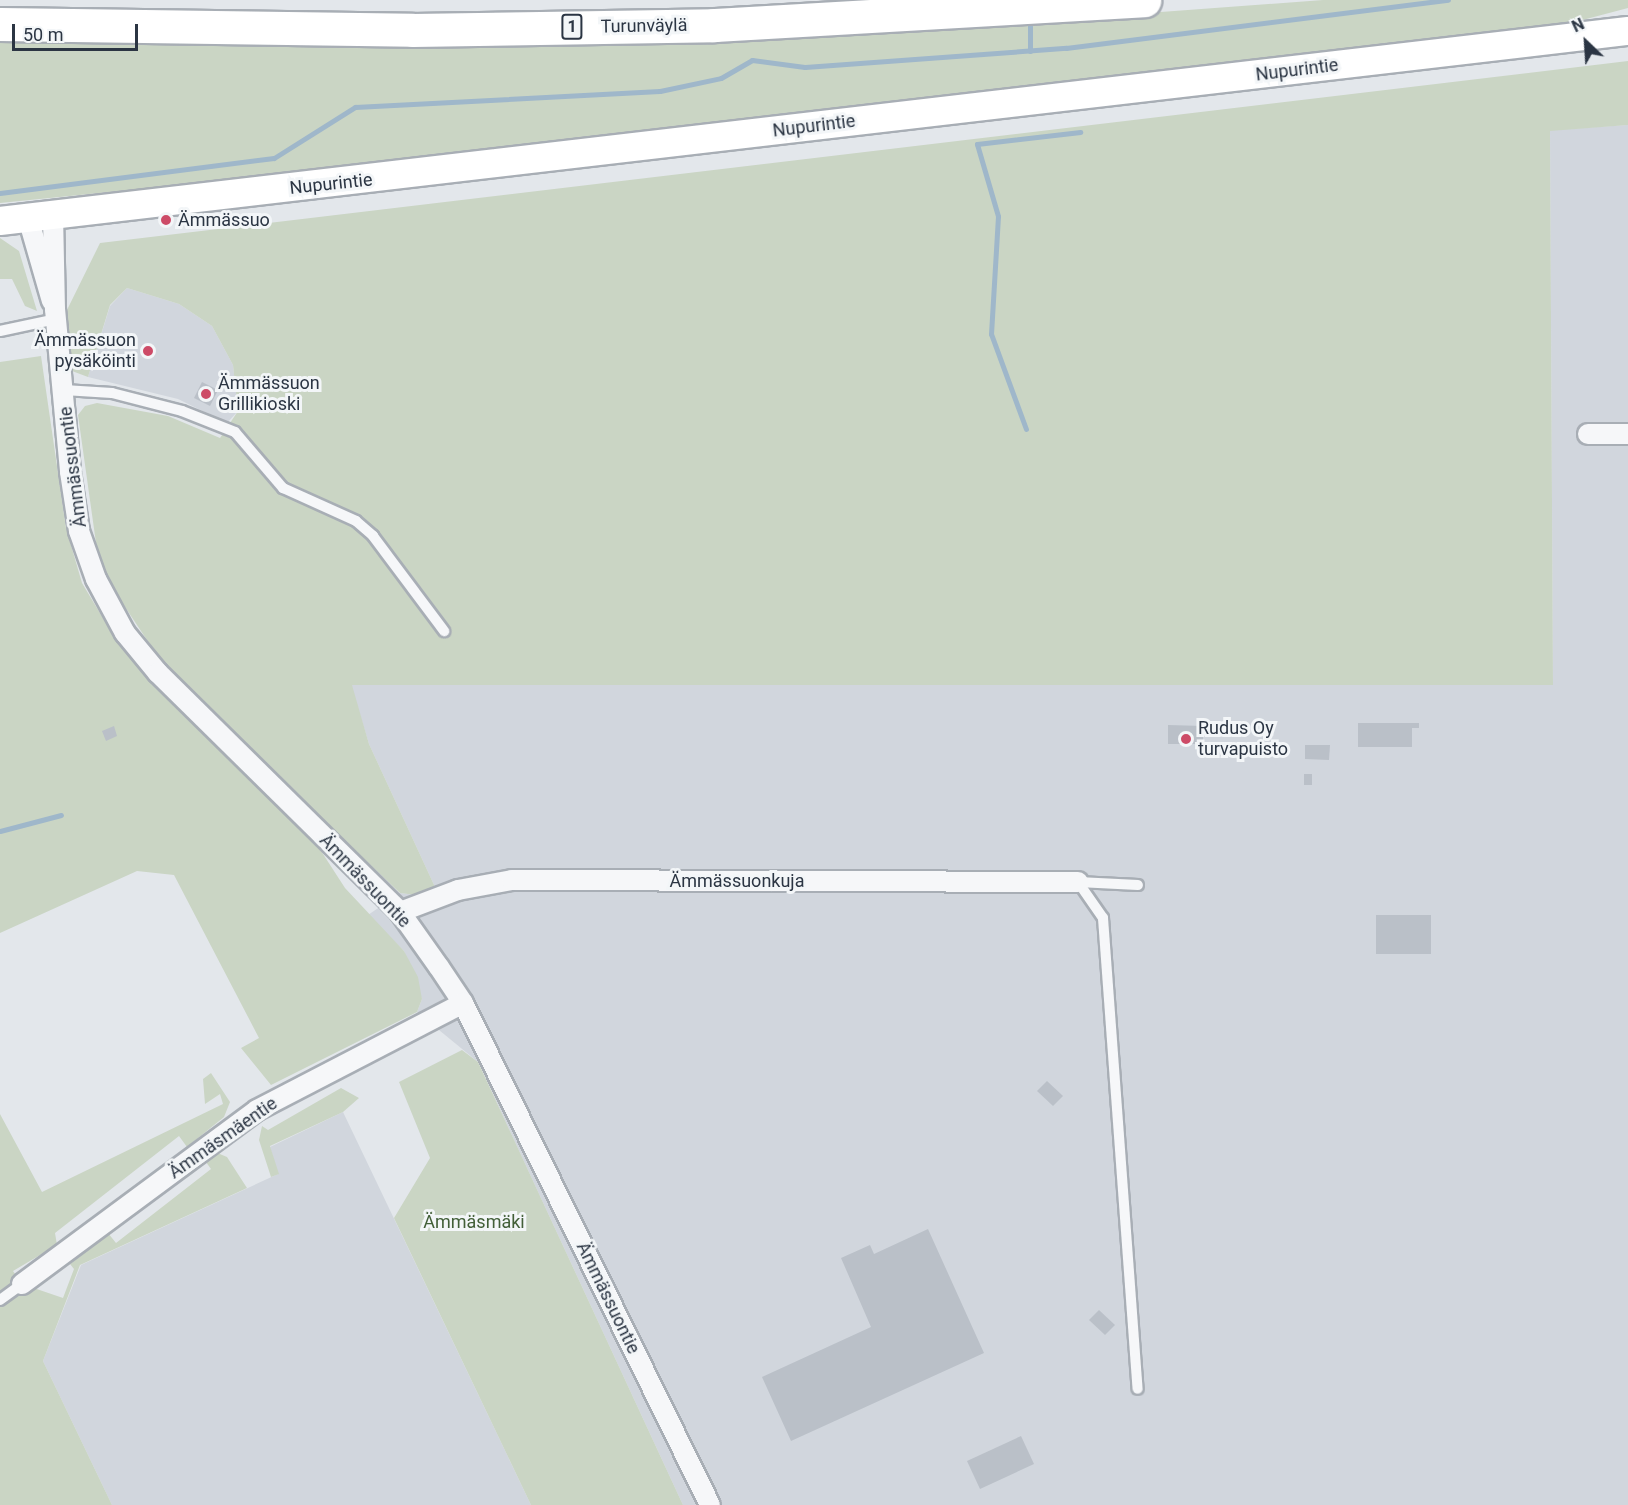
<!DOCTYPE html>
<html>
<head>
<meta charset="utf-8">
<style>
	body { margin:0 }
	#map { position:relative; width:1628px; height:1505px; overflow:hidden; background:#e3e7eb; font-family:Roboto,sans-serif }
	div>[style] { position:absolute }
	.built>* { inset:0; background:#d1d6dd }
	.green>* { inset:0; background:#cad5c4 }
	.stream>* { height:5px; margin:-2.5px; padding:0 2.5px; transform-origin:2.5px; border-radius:2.5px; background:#9fb7ca }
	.building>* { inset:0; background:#bac0c8 }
	.roads { filter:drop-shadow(2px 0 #a8aeb5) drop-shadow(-2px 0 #a8aeb5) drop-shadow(0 2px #a8aeb5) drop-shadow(0 -2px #a8aeb5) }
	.lane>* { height:10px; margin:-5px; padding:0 5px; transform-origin:5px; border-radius:5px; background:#f6f7f9 }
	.street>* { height:20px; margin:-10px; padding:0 10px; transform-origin:10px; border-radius:10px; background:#f6f7f9 }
	.secondary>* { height:28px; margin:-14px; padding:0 14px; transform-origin:14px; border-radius:14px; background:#fff }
	.highway>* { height:33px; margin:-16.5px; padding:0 16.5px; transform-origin:16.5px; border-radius:16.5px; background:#fff }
	.dots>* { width:16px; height:16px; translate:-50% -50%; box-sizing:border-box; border:3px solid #f3f6f8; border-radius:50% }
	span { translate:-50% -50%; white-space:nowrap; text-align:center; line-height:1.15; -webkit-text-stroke:6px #f3f6f8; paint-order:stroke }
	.shield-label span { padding:2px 4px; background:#f3f6f8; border:2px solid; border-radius:4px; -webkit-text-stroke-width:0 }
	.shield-label { font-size:16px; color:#2b3543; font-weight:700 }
	.street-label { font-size:18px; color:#2b3543 }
	.poi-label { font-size:18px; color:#2b3543 }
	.left { translate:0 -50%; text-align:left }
	.right { translate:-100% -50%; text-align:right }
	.park-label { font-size:18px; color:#425f38 }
	.north { position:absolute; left:1556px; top:12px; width:60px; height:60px; -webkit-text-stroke:4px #f3f6f8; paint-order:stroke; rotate:335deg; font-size:16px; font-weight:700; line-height:24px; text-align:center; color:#2b3543 }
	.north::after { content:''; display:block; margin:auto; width:21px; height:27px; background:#2b3543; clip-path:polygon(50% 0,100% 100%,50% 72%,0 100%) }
	.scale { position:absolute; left:12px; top:24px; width:126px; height:27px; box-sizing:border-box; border:3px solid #2b3543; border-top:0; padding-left:8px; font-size:18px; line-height:21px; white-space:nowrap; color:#2b3543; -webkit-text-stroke:4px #f3f6f8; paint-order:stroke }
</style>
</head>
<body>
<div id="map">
	<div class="built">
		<div style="clip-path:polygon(1628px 125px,1628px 1505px,683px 1505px,478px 1062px,417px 1012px,422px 999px,404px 951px,368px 915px,400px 893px,416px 895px,435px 887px,369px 744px,351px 685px,1553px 685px,1550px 130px)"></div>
		<div style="clip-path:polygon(127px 288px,179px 304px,212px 326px,233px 365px,238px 411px,227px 423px,178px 399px,88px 377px,110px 306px)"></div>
		<div style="clip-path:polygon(343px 1112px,531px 1505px,112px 1505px,43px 1361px,81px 1265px,278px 1174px,270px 1147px)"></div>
	</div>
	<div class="green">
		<div style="clip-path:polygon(1323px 0,1628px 0,1628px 8px,1556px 27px,399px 163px,0 203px,0 38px,361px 48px,617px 44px,879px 33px)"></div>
		<div style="clip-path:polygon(1628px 61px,1628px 125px,1550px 131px,1553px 685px,352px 685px,369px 744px,435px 887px,416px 895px,400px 893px,209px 712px,155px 652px,113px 589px,97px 550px,78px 415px,85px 406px,97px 403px,168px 416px,220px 438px,238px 411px,233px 365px,212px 326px,179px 304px,127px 288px,110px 305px,88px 377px,72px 371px,66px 312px,100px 243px)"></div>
		<div style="clip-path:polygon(0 238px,19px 251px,37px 311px,25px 306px,12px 279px,0 279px)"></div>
		<div style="clip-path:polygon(41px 356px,66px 528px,82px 583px,119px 645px,312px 837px,345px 888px,404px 951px,418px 977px,422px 999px,417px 1012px,271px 1085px,241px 1048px,259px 1038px,174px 875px,137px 871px,0 933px,0 362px)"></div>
		<div style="clip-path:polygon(462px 1050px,478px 1062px,683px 1505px,531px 1505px,394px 1218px,430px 1158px,399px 1082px)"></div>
		<div style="clip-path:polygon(211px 1073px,230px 1102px,224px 1117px,187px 1147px,179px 1136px,55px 1233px,57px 1245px,13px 1271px,22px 1284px,63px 1298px,74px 1269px,70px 1264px,108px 1233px,116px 1243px,211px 1169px,203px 1158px,215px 1152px,227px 1157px,247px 1188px,80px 1265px,43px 1361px,112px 1505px,0 1505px,0 1114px,42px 1192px,223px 1104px,220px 1094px,205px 1104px,203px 1079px)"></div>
		<div style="clip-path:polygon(341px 1088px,359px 1098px,343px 1112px,270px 1146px,279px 1174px,271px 1177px,259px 1140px,262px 1126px,268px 1130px)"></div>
	</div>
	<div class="stream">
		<div style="left:1030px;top:51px;width:25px;rotate:-90deg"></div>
		<div style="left:0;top:193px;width:276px;rotate:-7.3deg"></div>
		<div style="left:274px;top:158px;width:96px;rotate:-32.2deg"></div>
		<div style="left:355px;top:107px;width:305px;rotate:-3deg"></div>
		<div style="left:660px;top:91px;width:62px;rotate:-12deg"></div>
		<div style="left:721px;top:78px;width:36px;rotate:-30deg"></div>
		<div style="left:752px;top:60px;width:53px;rotate:7.5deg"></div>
		<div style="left:805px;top:67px;width:262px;rotate:-4.2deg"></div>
		<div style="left:1066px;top:48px;width:385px;rotate:-7.2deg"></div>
		<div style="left:1026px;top:429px;width:101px;rotate:-110.2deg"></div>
		<div style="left:991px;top:334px;width:118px;rotate:-86.6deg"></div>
		<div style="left:998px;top:216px;width:75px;rotate:-106.3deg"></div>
		<div style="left:977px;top:144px;width:104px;rotate:-6.6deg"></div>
		<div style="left:0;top:831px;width:63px;rotate:-14.7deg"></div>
	</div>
	<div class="building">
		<div style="clip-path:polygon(202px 382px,218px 390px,210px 406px,194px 398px)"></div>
		<div style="clip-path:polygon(1358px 723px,1419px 723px,1419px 728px,1412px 728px,1412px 747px,1358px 747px)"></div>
		<div style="clip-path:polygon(1168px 725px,1203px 726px,1203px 744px,1168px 744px)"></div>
		<div style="clip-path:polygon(114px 726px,117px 736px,106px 741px,102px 731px)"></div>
		<div style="clip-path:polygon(1305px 745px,1330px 745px,1329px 760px,1305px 759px)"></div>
		<div style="clip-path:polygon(1304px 774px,1312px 774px,1312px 785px,1304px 785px)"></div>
		<div style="clip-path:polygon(1376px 915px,1431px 915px,1431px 954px,1376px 954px)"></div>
		<div style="clip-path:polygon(1047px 1081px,1063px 1096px,1053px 1106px,1037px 1091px)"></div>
		<div style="clip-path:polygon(928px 1229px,984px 1353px,791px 1441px,762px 1377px,871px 1327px,841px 1258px,870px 1245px,874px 1254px)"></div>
		<div style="clip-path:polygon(1099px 1310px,1115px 1325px,1105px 1335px,1089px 1320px)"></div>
		<div style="clip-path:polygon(1021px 1436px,1034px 1464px,980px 1489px,967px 1461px)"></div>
	</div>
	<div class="roads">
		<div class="lane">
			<div style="left:0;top:331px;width:57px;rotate:-12.1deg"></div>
			<div style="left:64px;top:390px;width:48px;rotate:3.6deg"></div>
			<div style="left:112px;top:393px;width:72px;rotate:14.4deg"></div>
			<div style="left:182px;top:411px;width:57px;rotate:21.6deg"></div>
			<div style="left:235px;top:432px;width:74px;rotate:49.4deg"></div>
			<div style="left:283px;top:488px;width:80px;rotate:24.3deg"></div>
			<div style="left:356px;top:521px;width:23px;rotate:41deg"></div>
			<div style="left:373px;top:536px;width:119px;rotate:53.2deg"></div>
			<div style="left:1078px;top:882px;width:44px;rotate:55.2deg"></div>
			<div style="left:1103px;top:918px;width:472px;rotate:85.8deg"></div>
			<div style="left:1078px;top:882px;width:60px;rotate:2.9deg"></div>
			<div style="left:0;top:1300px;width:27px;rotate:-36deg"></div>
		</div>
		<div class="street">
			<div style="left:53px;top:215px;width:94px;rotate:88.8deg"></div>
			<div style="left:55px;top:309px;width:164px;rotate:84.7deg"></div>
			<div style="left:70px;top:472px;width:60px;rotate:81.3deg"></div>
			<div style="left:79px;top:531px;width:51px;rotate:70.5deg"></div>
			<div style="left:96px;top:579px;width:61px;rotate:61.8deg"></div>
			<div style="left:125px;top:633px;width:52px;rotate:50.5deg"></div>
			<div style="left:158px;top:673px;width:340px;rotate:44.6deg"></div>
			<div style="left:400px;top:912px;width:67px;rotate:54.7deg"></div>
			<div style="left:439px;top:967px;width:43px;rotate:56.3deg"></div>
			<div style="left:463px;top:1003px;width:559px;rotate:63.8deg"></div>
			<div style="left:28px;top:218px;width:86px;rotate:73.9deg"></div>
			<div style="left:1588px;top:434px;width:40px"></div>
			<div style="left:400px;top:912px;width:62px;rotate:-20.8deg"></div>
			<div style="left:458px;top:890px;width:55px;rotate:-10.5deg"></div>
			<div style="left:512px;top:880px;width:566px;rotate:0.2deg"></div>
			<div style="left:22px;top:1284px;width:292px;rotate:-36.5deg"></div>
			<div style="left:257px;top:1110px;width:232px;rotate:-27.4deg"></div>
		</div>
		<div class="secondary">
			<div style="left:0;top:221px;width:1639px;rotate:-6.66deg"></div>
		</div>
		<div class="highway">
			<div style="left:0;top:24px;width:412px;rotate:0.8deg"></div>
			<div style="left:412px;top:30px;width:302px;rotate:-0.9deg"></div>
			<div style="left:714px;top:25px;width:431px;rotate:-3.3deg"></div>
		</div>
	</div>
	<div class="dots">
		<div style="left:166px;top:220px;background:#cd4b67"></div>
		<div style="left:148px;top:351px;background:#cd4b67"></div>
		<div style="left:206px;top:394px;background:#cd4b67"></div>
		<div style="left:1186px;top:739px;background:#cd4b67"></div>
	</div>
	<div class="shield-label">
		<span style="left:572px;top:27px">1</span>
	</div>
	<div class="street-label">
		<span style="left:644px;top:26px;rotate:-1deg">Turunväylä</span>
		<span style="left:1297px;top:70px;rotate:-7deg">Nupurintie</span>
		<span style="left:814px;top:126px;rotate:-7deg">Nupurintie</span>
		<span style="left:331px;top:184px;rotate:-6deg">Nupurintie</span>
		<span style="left:73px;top:467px;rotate:-97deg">Ämmässuontie</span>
		<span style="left:365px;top:881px;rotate:46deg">Ämmässuontie</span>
		<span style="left:737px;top:881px">Ämmässuonkuja</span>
		<span style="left:223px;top:1138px;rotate:-35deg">Ämmäsmäentie</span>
		<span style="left:608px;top:1298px;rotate:64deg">Ämmässuontie</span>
	</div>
	<div class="poi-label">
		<span class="left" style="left:178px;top:220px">Ämmässuo</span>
		<span class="right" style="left:136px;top:351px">Ämmässuon<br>pysäköinti</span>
		<span class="left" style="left:218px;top:394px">Ämmässuon<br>Grillikioski</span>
		<span class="left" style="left:1198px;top:739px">Rudus Oy<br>turvapuisto</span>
	</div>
	<div class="park-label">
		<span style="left:474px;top:1222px">Ämmäsmäki</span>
	</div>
	<div class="north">N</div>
	<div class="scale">50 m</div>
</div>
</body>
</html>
